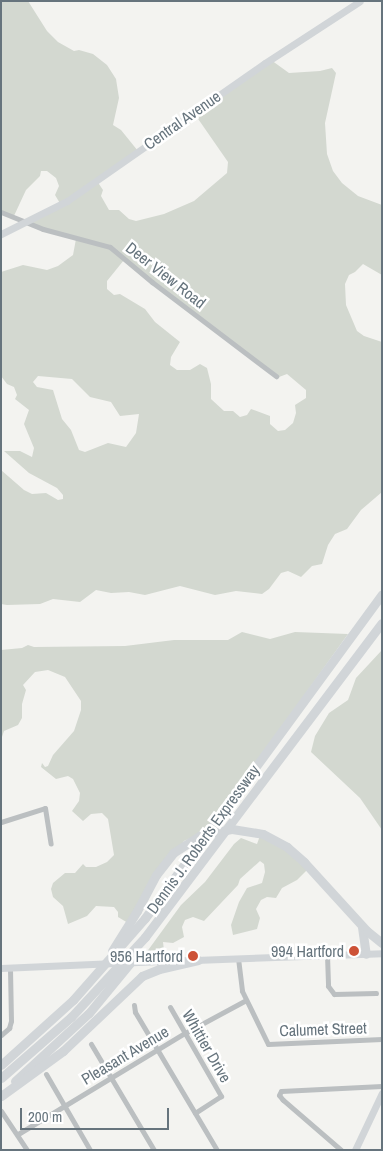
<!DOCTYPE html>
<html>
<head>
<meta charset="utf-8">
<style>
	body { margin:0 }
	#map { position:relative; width:383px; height:1151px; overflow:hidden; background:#f3f3f0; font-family:"Archivo Narrow",sans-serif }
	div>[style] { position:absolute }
	.green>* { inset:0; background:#d3d8d0 }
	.street>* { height:5px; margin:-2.5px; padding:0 2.5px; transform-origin:2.5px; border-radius:2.5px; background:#bbbfc1 }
	.secondary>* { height:7px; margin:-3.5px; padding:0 3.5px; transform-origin:3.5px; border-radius:3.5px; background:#d1d5d8 }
	.highway>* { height:9px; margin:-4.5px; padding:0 4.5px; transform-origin:4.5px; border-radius:4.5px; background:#d1d5d8 }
	.dots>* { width:14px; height:14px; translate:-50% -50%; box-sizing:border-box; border:2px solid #fff; border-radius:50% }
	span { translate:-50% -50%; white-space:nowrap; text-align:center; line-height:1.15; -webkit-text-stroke:5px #fff; paint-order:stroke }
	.street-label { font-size:16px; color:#66747d }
	.poi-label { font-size:16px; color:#66747d }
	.right { translate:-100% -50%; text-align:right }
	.frame { position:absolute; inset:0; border:2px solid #66747d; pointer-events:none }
	.scale { position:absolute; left:20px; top:1108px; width:149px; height:22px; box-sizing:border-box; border:2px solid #66747d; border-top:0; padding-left:6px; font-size:15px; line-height:18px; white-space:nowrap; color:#66747d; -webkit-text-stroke:4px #fff; paint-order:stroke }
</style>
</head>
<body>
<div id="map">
	<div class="green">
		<div style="clip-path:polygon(evenodd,1px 1px,28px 1px,47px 31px,58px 42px,74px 51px,79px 50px,93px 54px,107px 65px,116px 79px,119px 98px,113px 125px,121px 130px,138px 151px,97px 181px,103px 190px,101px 196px,109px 210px,119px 210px,129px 219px,136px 221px,164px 214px,194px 201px,227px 173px,228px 162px,194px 113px,271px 60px,289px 73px,320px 71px,332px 68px,336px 73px,325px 123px,327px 154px,333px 171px,342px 183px,358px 196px,382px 205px,382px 275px,363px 264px,355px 272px,349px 275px,345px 284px,346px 305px,357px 331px,364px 336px,382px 342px,382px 492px,361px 510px,347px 529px,335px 534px,328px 545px,322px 564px,312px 566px,301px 577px,288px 571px,281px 573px,269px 589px,262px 594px,236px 591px,215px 595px,180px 586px,145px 595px,129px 592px,111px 593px,96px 590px,80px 602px,53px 599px,40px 604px,7px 605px,1px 604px,1px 470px,24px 490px,32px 494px,46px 493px,58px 500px,63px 499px,63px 495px,57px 488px,29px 473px,4px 451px,20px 451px,32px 457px,34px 448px,24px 424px,29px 410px,15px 399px,17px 395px,14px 387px,7px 384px,1px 376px,1px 272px,23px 265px,47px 270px,58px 266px,73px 255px,76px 239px,27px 223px,61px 205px,55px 195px,59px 186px,56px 178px,47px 171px,41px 171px,40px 176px,26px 190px,13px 218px,1px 213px,1px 1px,124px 260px,273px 374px,279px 377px,287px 374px,306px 390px,306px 398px,295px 405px,296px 413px,293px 423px,285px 430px,278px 431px,270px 424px,270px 416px,251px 409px,247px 415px,240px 417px,233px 411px,224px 411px,211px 399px,211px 384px,207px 368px,200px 364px,190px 370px,177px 370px,170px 365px,171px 357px,180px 342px,155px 322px,145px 309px,120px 294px,114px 295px,107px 289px,107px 281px,124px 260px,1px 1px,38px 376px,72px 379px,90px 397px,111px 402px,120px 416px,139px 414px,136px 433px,126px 447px,108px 443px,85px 452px,79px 450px,71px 430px,62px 419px,53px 390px,37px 387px,33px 382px,38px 376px)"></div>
		<div style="clip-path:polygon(242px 632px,270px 639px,295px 632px,348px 634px,208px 830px,184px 841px,128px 923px,118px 917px,118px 912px,114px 907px,96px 906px,87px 916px,68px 924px,63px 906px,53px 897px,51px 889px,53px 883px,65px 873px,75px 873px,83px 864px,86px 867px,96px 867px,107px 862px,114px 855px,108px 819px,102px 813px,91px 814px,83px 821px,72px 811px,79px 801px,80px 793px,73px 779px,68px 776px,56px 779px,41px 767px,42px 763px,45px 767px,48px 766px,53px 755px,74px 731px,81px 710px,81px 701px,65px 677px,48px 670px,35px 672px,23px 685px,26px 690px,22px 704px,22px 718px,18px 725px,4px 731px,1px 740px,1px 650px,22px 648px,28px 645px,34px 647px,125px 646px,174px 640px,228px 640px)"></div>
		<div style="clip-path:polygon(382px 650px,382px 830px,360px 798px,311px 752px,315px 736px,329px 713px,348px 700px,356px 678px)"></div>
		<div style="clip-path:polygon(261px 833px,309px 868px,297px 880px,282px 888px,276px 898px,267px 897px,261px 900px,256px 909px,260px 918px,257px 929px,233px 935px,231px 925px,239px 902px,247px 888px,262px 883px,265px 872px,264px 864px,260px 861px,240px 879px,238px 885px,204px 921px,193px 917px,185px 920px,182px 927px,184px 937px,173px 943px,163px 942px,165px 959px,146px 960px,146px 953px,181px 905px,205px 882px,234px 844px,241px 838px,257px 844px)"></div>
	</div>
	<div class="street">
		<div style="left:1px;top:212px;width:45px;rotate:22deg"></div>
		<div style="left:43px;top:229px;width:69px;rotate:15deg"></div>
		<div style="left:110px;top:247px;width:55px;rotate:39.8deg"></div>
		<div style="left:152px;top:282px;width:156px;rotate:37.2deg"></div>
		<div style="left:1px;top:822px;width:46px;rotate:-17.7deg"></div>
		<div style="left:45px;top:808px;width:36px;rotate:81deg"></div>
		<div style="left:327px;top:955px;width:31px;rotate:88deg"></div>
		<div style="left:328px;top:986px;width:10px;rotate:53deg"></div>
		<div style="left:334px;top:994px;width:42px;rotate:-1.4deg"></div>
		<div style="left:238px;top:958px;width:33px;rotate:83deg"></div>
		<div style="left:242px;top:991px;width:59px;rotate:63.9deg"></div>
		<div style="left:268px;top:1044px;width:114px;rotate:-2.5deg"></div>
		<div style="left:134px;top:1005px;width:7px;rotate:82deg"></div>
		<div style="left:135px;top:1012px;width:161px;rotate:59.3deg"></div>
		<div style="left:170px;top:1007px;width:103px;rotate:60.2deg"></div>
		<div style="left:221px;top:1096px;width:31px;rotate:147deg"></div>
		<div style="left:1px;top:1035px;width:11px;rotate:-41deg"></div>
		<div style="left:9px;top:1028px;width:7px;rotate:-74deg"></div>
		<div style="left:11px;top:1021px;width:53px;rotate:-91.1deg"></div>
		<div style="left:91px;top:1044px;width:123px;rotate:59.3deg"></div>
		<div style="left:46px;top:1074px;width:88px;rotate:59.9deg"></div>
		<div style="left:1px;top:1111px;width:47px;rotate:56.3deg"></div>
		<div style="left:18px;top:1134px;width:195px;rotate:-31.2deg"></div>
		<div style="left:185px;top:1033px;width:69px;rotate:-28.4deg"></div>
		<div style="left:341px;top:1150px;width:77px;rotate:-139.2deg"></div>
		<div style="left:283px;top:1100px;width:6px;rotate:-129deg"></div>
		<div style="left:279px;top:1095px;width:4px;rotate:-63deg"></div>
		<div style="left:281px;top:1091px;width:101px;rotate:-2.8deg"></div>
	</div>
	<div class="secondary">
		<div style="left:1px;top:234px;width:74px;rotate:-26.6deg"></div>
		<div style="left:67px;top:201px;width:241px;rotate:-34.9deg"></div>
		<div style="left:265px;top:63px;width:113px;rotate:-33.1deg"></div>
		<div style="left:195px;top:960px;width:187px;rotate:-2.1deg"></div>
		<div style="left:1px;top:968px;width:183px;rotate:-2.5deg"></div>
		<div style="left:355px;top:1150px;width:63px;rotate:-64.7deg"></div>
	</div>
	<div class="highway">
		<div style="left:362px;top:927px;width:27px;rotate:82deg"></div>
		<div style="left:112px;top:951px;width:47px;rotate:-58deg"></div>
		<div style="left:137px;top:911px;width:41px;rotate:-62.2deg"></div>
		<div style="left:156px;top:875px;width:28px;rotate:-52deg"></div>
		<div style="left:173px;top:853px;width:33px;rotate:-33deg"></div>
		<div style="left:201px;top:835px;width:32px;rotate:-11deg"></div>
		<div style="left:232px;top:829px;width:31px;rotate:9deg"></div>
		<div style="left:263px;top:834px;width:27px;rotate:28deg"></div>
		<div style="left:287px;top:847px;width:23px;rotate:41deg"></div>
		<div style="left:304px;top:862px;width:93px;rotate:47.6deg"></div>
		<div style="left:367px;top:931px;width:19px;rotate:39deg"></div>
		<div style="left:1px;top:1065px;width:97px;rotate:-42.1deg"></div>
		<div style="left:73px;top:1000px;width:109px;rotate:-48.7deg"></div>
		<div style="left:145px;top:918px;width:401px;rotate:-53.8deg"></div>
		<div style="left:1px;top:1078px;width:93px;rotate:-41.1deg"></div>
		<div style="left:71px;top:1017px;width:109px;rotate:-47.2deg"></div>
		<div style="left:145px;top:937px;width:393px;rotate:-53deg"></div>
		<div style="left:15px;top:1081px;width:100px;rotate:-42.6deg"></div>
		<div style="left:89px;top:1013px;width:71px;rotate:-50.7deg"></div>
		<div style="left:1px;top:1096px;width:77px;rotate:-36deg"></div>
		<div style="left:63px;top:1051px;width:109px;rotate:-43.5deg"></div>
		<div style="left:142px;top:976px;width:18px;rotate:-22deg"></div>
		<div style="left:159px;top:969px;width:40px;rotate:-13deg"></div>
	</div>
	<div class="dots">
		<div style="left:354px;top:951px;background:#cd5237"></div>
		<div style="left:193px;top:956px;background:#cd5237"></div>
	</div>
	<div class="street-label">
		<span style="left:182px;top:120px;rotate:-35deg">Central Avenue</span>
		<span style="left:166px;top:275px;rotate:38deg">Deer View Road</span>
		<span style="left:203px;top:839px;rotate:-54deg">Dennis J. Roberts Expressway</span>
		<span style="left:323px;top:1029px;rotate:-2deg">Calumet Street</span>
		<span style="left:207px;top:1046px;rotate:60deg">Whittier Drive</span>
		<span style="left:125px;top:1055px;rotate:-31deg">Pleasant Avenue</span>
	</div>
	<div class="poi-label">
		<span class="right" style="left:344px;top:951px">994 Hartford</span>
		<span class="right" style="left:183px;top:956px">956 Hartford</span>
	</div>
	<div class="frame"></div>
	<div class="scale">200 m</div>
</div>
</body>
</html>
